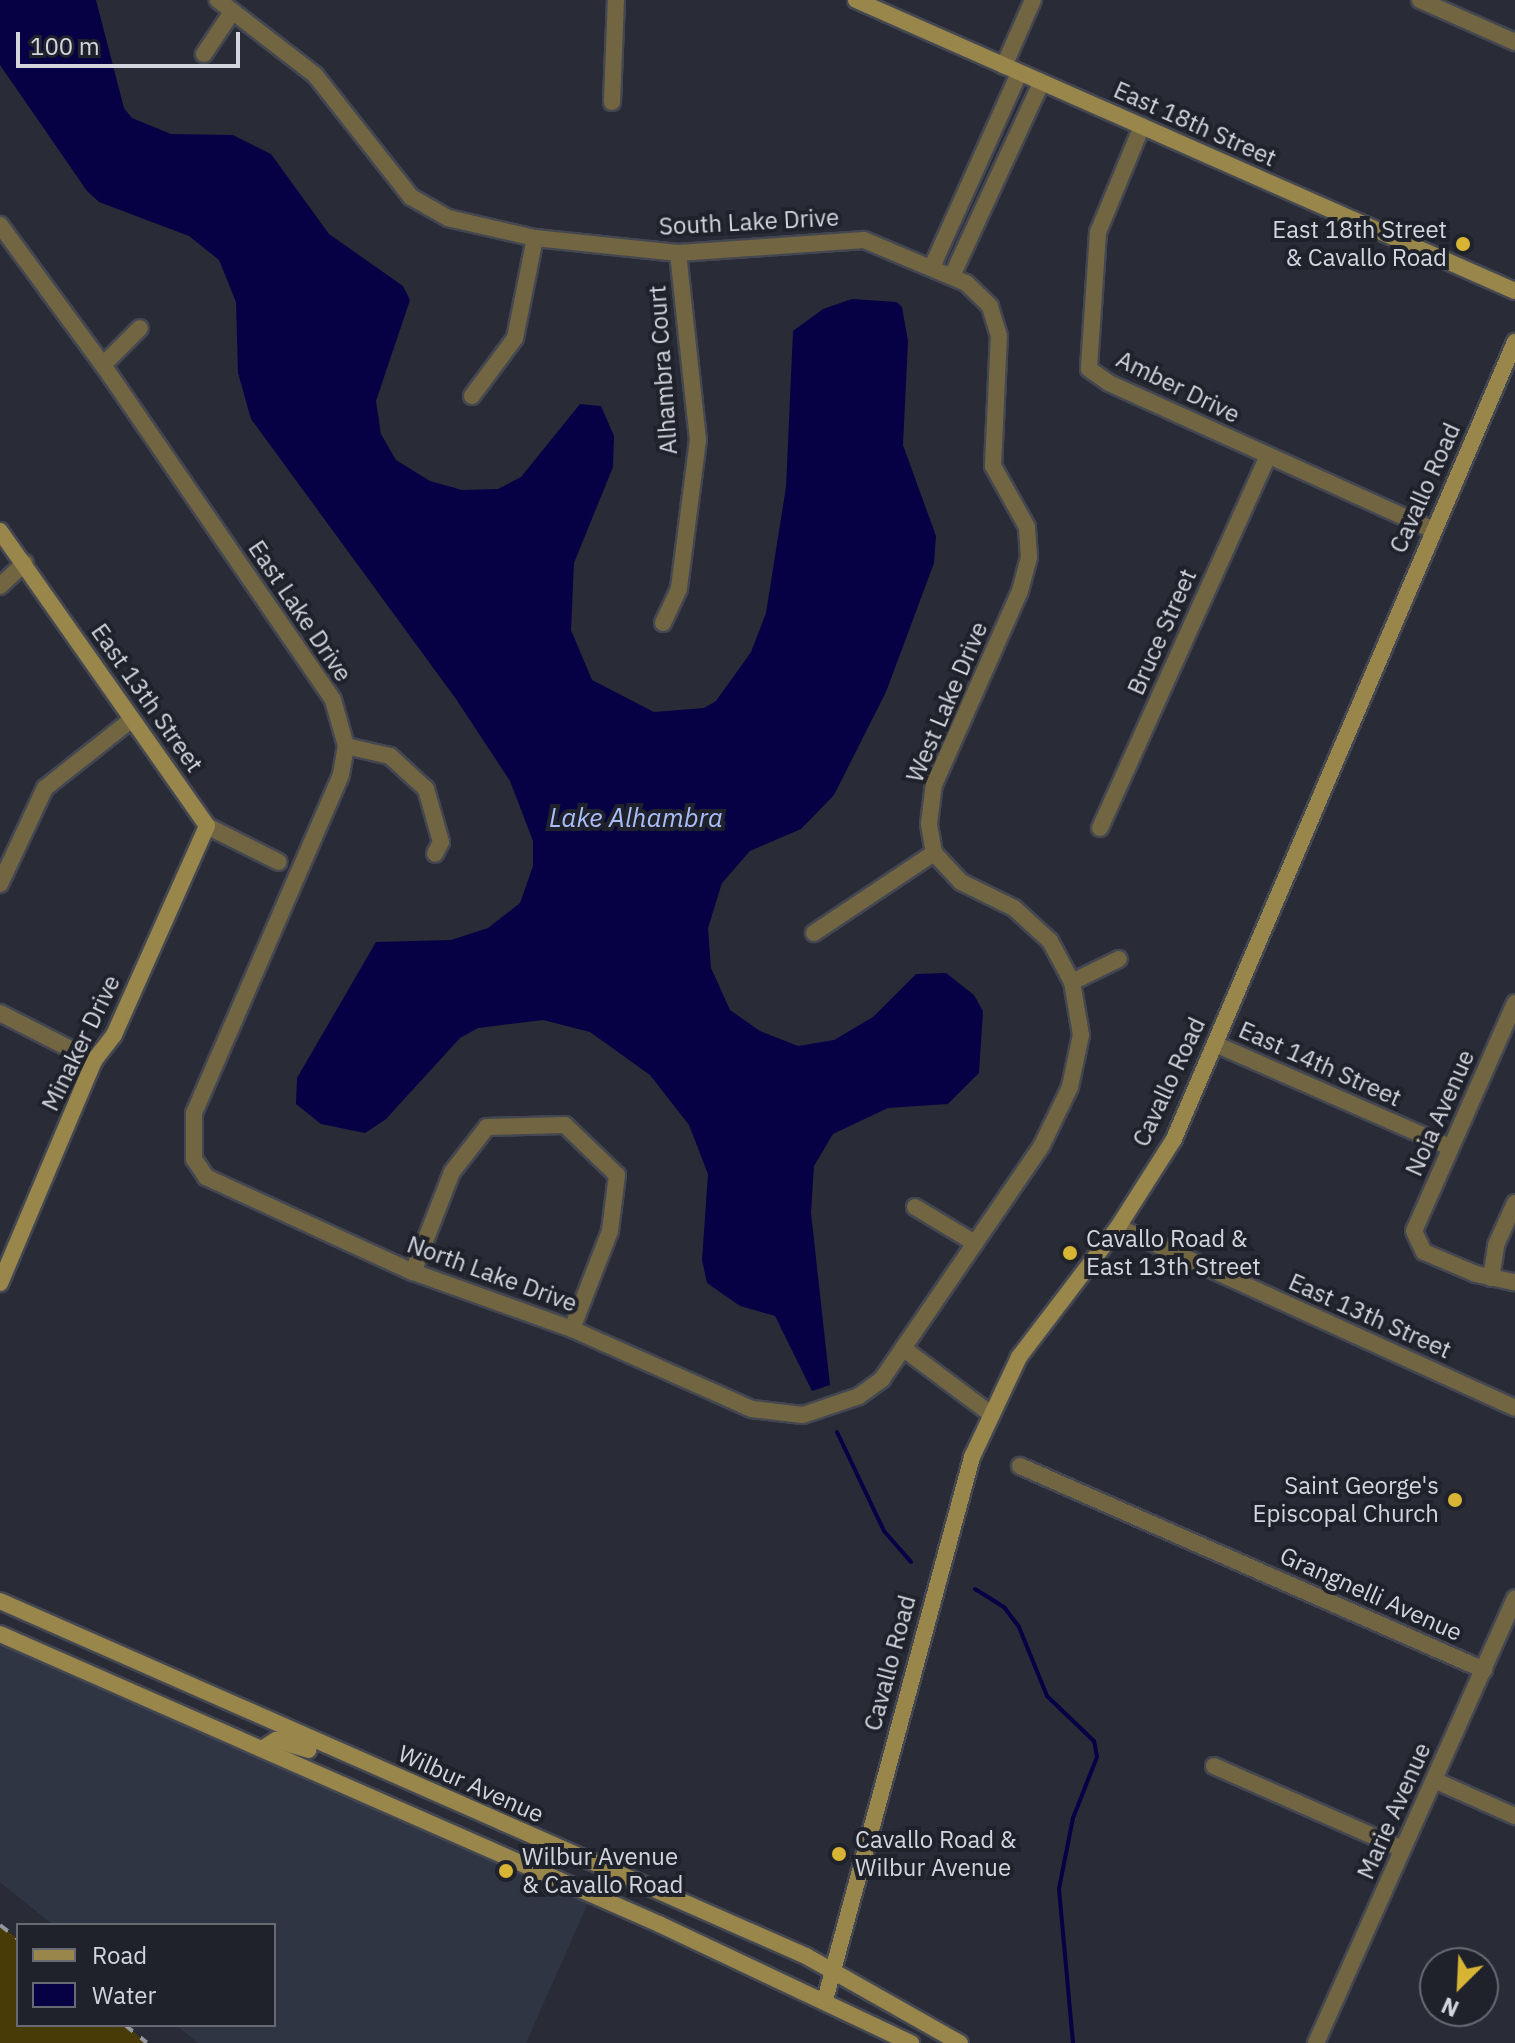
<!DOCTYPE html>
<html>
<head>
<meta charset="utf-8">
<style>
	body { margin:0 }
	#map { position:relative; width:1515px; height:2043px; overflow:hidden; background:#292c36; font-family:"IBM Plex Sans",sans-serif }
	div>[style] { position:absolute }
	.built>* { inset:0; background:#303544 }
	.green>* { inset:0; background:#493b07 }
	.water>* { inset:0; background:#060044 }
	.stream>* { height:4px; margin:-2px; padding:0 2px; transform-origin:2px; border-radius:2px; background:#060044 }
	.roads { filter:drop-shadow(2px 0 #444751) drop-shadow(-2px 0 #444751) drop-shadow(0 2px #444751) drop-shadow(0 -2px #444751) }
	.street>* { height:16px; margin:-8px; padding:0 8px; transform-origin:8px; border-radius:8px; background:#726642 }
	.secondary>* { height:16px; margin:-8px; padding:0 8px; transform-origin:8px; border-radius:8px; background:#99864b }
	.rail>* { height:4px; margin-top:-2px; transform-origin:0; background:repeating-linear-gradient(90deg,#94969e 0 10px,transparent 0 20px) }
	.dots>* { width:22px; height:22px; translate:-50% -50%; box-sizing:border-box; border:4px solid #1f222b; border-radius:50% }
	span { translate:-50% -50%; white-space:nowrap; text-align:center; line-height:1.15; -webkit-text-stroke:8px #1f222b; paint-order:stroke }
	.street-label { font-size:24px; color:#d3d5dc }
	.poi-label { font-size:24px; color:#d3d5dc }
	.right { translate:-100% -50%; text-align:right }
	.left { translate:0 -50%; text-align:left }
	.water-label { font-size:26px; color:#a9bdfa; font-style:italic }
	.legend { position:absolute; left:16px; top:1923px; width:260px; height:104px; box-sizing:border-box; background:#1f222b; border:2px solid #676a72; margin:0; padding:10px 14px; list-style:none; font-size:24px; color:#d3d5dc }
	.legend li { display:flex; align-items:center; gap:16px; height:40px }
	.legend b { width:40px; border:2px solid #676a72 }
	.north { position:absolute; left:1419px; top:1947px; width:80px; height:80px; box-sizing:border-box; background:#1f222b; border:2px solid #676a72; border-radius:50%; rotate:204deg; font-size:22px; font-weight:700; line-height:32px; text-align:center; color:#d3d5dc }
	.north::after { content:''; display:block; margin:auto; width:28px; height:36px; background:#d8b434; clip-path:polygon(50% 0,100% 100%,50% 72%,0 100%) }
	.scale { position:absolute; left:16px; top:32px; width:224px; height:36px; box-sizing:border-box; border:4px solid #d3d5dc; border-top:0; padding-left:10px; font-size:24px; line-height:28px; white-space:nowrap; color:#d3d5dc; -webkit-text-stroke:6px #1f222b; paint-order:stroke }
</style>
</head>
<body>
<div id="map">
	<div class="built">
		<div style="clip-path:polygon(0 1644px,588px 1903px,526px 2043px,198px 2043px,176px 2025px,274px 2025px,274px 1925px,53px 1925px,0 1882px)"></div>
	</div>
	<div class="green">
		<div style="clip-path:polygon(0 1925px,18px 1939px,18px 2025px,125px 2025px,147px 2043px,0 2043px)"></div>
	</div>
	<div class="water">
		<div style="clip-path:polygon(0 0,96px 0,124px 108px,132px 118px,171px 134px,233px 135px,271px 154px,329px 234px,403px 286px,410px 300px,376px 401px,381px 434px,396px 460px,430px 481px,462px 490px,498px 489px,521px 477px,580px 404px,601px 406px,614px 436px,613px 467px,574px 563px,571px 630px,592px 680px,654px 712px,704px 708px,716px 701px,751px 652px,766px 613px,786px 487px,793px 331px,823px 309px,852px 299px,897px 302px,902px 307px,908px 341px,903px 445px,936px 536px,934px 563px,886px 692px,834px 795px,801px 829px,750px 851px,722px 883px,708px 928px,711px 968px,730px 1010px,760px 1031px,798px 1046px,834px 1040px,873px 1017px,916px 974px,946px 973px,974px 995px,983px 1011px,979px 1073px,948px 1104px,888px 1108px,833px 1134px,814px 1166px,811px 1213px,830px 1385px,812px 1391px,775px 1316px,740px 1306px,707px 1283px,702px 1260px,708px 1174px,689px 1125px,650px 1075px,590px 1032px,543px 1020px,478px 1028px,460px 1038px,386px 1119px,365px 1133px,321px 1124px,296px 1104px,297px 1078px,376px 942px,451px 940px,488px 928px,520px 903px,533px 866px,533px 841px,510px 781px,456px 699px,251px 419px,238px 373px,236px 302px,219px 260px,189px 236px,99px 202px,87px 191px,0 65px)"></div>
	</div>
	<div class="stream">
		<div style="left:837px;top:1432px;width:110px;rotate:64.6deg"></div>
		<div style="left:884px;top:1531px;width:41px;rotate:48.9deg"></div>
		<div style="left:975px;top:1589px;width:34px;rotate:32deg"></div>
		<div style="left:1004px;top:1607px;width:25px;rotate:53deg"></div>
		<div style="left:1019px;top:1627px;width:74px;rotate:67.9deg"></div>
		<div style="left:1047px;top:1696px;width:65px;rotate:43.8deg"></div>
		<div style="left:1094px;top:1741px;width:16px;rotate:79deg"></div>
		<div style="left:1097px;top:1757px;width:66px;rotate:111.5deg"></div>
		<div style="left:1073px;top:1818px;width:72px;rotate:101.2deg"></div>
		<div style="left:1059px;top:1889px;width:155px;rotate:84.8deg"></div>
	</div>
	<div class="roads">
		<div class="street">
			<div style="left:1420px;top:0;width:104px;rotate:23.9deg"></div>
			<div style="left:204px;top:54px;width:50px;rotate:-56.3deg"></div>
			<div style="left:1004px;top:66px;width:72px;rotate:-66.3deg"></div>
			<div style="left:612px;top:102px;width:102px;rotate:-87.8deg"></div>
			<div style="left:1142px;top:126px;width:115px;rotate:112.5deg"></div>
			<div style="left:1098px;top:232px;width:137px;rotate:93.8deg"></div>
			<div style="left:1089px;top:369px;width:24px;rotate:35deg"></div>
			<div style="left:1109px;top:383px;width:356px;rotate:24.4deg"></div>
			<div style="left:0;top:225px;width:174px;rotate:53.7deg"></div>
			<div style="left:103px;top:365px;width:406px;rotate:55.5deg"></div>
			<div style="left:333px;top:700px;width:48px;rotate:74.2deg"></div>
			<div style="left:346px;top:746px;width:29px;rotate:100deg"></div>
			<div style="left:341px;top:775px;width:369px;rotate:113.5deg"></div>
			<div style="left:194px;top:1113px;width:46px;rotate:90deg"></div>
			<div style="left:194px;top:1159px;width:22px;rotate:56deg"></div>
			<div style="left:206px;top:1177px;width:228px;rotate:24.7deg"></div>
			<div style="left:413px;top:1272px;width:169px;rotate:19.7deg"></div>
			<div style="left:572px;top:1329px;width:197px;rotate:24deg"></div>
			<div style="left:752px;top:1409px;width:51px;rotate:6.7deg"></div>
			<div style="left:803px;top:1415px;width:59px;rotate:-18.7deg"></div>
			<div style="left:859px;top:1396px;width:29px;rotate:-36deg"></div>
			<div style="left:882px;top:1379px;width:283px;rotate:-55.6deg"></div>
			<div style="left:1042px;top:1145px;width:64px;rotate:-64.2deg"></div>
			<div style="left:1070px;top:1087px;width:53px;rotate:-78.1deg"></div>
			<div style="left:1081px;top:1035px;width:54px;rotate:-99.6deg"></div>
			<div style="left:1072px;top:982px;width:47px;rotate:-118.2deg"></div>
			<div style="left:1050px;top:941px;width:49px;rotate:-137.5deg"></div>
			<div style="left:1014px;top:908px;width:59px;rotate:-153.9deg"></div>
			<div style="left:961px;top:882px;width:40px;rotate:-133deg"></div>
			<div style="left:934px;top:853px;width:29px;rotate:-100deg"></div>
			<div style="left:929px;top:824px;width:39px;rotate:-83deg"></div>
			<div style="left:934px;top:785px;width:212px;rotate:-66.1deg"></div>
			<div style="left:1020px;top:591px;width:35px;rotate:-75deg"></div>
			<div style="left:1029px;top:557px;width:30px;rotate:-94deg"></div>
			<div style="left:1027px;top:527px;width:70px;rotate:-119.1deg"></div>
			<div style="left:993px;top:466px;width:130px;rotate:-87.4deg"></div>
			<div style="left:999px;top:336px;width:31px;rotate:-107deg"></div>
			<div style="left:990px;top:306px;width:33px;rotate:-136deg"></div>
			<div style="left:966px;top:283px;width:111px;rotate:-157.1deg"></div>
			<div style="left:864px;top:240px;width:186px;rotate:176deg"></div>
			<div style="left:678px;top:253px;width:144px;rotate:-174deg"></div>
			<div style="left:535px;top:238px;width:89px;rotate:-167.1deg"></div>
			<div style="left:448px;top:218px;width:43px;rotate:-150.4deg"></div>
			<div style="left:411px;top:197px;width:155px;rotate:-128.2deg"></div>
			<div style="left:315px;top:75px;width:123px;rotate:-142.3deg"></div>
			<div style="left:932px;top:267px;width:213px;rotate:-65.8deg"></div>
			<div style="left:952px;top:276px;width:213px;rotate:-65.2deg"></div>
			<div style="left:103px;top:365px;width:52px;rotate:-45deg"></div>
			<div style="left:472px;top:396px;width:72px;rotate:-53.4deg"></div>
			<div style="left:515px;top:338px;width:102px;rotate:-78.7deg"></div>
			<div style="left:0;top:586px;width:34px;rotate:-43deg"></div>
			<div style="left:663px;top:623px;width:38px;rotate:-65deg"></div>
			<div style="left:679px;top:588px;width:149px;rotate:-82.7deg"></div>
			<div style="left:698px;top:440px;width:188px;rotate:-96.1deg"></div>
			<div style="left:346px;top:746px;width:45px;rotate:12.8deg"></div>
			<div style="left:390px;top:756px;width:49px;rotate:42.5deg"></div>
			<div style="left:426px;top:789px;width:55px;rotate:74.2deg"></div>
			<div style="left:441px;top:842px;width:13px;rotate:117deg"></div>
			<div style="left:207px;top:826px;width:80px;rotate:26.6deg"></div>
			<div style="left:1100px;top:828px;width:408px;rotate:-65.7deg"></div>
			<div style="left:0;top:884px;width:106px;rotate:-64.9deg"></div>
			<div style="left:45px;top:788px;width:110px;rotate:-38.3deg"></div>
			<div style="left:814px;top:933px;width:144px;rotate:-33.7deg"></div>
			<div style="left:1072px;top:982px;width:52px;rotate:-26.1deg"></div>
			<div style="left:1515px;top:1003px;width:249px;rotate:113.9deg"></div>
			<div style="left:1414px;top:1231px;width:23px;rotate:65deg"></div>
			<div style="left:1424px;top:1252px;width:56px;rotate:22.9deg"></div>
			<div style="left:1476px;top:1274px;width:40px;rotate:12deg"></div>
			<div style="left:0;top:1013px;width:106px;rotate:27.1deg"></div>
			<div style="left:1215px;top:1044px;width:257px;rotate:23.7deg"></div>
			<div style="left:915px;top:1207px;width:70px;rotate:31deg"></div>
			<div style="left:1118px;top:1227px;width:436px;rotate:24.5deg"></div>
			<div style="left:413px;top:1272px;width:107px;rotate:-68.7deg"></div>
			<div style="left:452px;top:1172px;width:57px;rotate:-52.1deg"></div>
			<div style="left:487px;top:1127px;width:78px;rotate:-1.5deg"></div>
			<div style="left:565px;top:1125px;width:72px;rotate:43.9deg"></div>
			<div style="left:617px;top:1175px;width:56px;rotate:97.1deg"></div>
			<div style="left:610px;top:1231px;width:105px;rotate:111.2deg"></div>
			<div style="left:1491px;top:1278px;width:33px;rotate:-81deg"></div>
			<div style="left:1496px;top:1245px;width:46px;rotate:-65.7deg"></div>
			<div style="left:904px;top:1349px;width:109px;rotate:36.8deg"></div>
			<div style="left:1020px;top:1466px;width:507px;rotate:23.73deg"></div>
			<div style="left:1214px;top:1766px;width:206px;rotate:23.8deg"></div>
			<div style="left:1434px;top:1780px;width:89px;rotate:24deg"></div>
			<div style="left:1316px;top:2043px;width:487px;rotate:-65.9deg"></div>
		</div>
		<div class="secondary">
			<div style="left:856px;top:0;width:720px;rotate:23.83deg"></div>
			<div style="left:0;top:531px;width:360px;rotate:54.9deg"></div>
			<div style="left:207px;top:826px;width:229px;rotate:114deg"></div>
			<div style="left:114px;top:1035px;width:33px;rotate:128deg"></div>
			<div style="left:94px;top:1061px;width:241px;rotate:112.9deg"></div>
			<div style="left:0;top:1601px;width:881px;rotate:23.77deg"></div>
			<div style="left:806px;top:1956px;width:177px;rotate:29.5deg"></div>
			<div style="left:0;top:1634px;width:720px;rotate:23.75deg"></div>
			<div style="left:659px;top:1924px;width:279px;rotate:25.3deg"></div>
			<div style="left:262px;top:1749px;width:17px;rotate:-33deg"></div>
			<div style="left:276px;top:1740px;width:34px;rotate:17deg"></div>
			<div style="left:825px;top:2000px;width:563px;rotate:-74.85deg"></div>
			<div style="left:972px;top:1457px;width:110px;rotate:-64.8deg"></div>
			<div style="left:1019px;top:1357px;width:163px;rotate:-52.7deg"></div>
			<div style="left:1118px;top:1227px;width:104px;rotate:-57.5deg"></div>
			<div style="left:1174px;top:1139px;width:867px;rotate:-66.84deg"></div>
		</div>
	</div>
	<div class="rail">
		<div style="left:0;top:1925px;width:23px;rotate:38deg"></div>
		<div style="left:125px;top:2025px;width:28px;rotate:39deg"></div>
	</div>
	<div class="dots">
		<div style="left:1463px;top:244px;background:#d8b434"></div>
		<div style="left:1070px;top:1253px;background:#d8b434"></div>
		<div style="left:1455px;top:1500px;background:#d8b434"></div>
		<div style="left:839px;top:1854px;background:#d8b434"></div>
		<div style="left:506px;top:1871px;background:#d8b434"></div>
	</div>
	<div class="street-label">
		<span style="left:1195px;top:124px;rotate:24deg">East 18th Street</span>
		<span style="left:749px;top:222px;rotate:-3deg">South Lake Drive</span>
		<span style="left:663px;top:370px;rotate:-94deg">Alhambra Court</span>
		<span style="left:1178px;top:387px;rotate:26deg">Amber Drive</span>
		<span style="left:1425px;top:488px;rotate:-66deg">Cavallo Road</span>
		<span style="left:300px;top:611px;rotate:56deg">East Lake Drive</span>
		<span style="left:1162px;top:632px;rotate:-66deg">Bruce Street</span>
		<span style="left:147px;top:698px;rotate:55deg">East 13th Street</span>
		<span style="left:947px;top:702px;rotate:-67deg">West Lake Drive</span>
		<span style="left:81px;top:1043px;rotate:-64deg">Minaker Drive</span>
		<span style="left:1320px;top:1064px;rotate:24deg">East 14th Street</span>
		<span style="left:1169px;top:1082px;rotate:-65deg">Cavallo Road</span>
		<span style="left:1440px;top:1113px;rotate:-66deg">Noia Avenue</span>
		<span style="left:492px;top:1274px;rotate:20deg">North Lake Drive</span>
		<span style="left:1370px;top:1316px;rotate:24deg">East 13th Street</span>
		<span style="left:1371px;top:1594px;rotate:24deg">Grangnelli Avenue</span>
		<span style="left:890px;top:1663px;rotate:-75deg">Cavallo Road</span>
		<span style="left:471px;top:1784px;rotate:24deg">Wilbur Avenue</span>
		<span style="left:1394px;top:1811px;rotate:-66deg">Marie Avenue</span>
	</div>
	<div class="poi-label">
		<span class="right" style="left:1447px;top:244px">East 18th Street<br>&amp; Cavallo Road</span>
		<span class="left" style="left:1086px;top:1253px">Cavallo Road &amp;<br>East 13th Street</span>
		<span class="right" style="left:1439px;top:1500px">Saint George's<br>Episcopal Church</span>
		<span class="left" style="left:855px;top:1854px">Cavallo Road &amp;<br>Wilbur Avenue</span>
		<span class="left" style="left:522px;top:1871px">Wilbur Avenue<br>&amp; Cavallo Road</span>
	</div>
	<div class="water-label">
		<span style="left:636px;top:818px">Lake Alhambra</span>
	</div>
	<ul class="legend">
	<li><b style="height:10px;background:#99864b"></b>Road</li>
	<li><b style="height:22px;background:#060044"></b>Water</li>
	</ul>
	<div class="north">N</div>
	<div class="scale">100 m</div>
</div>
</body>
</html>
